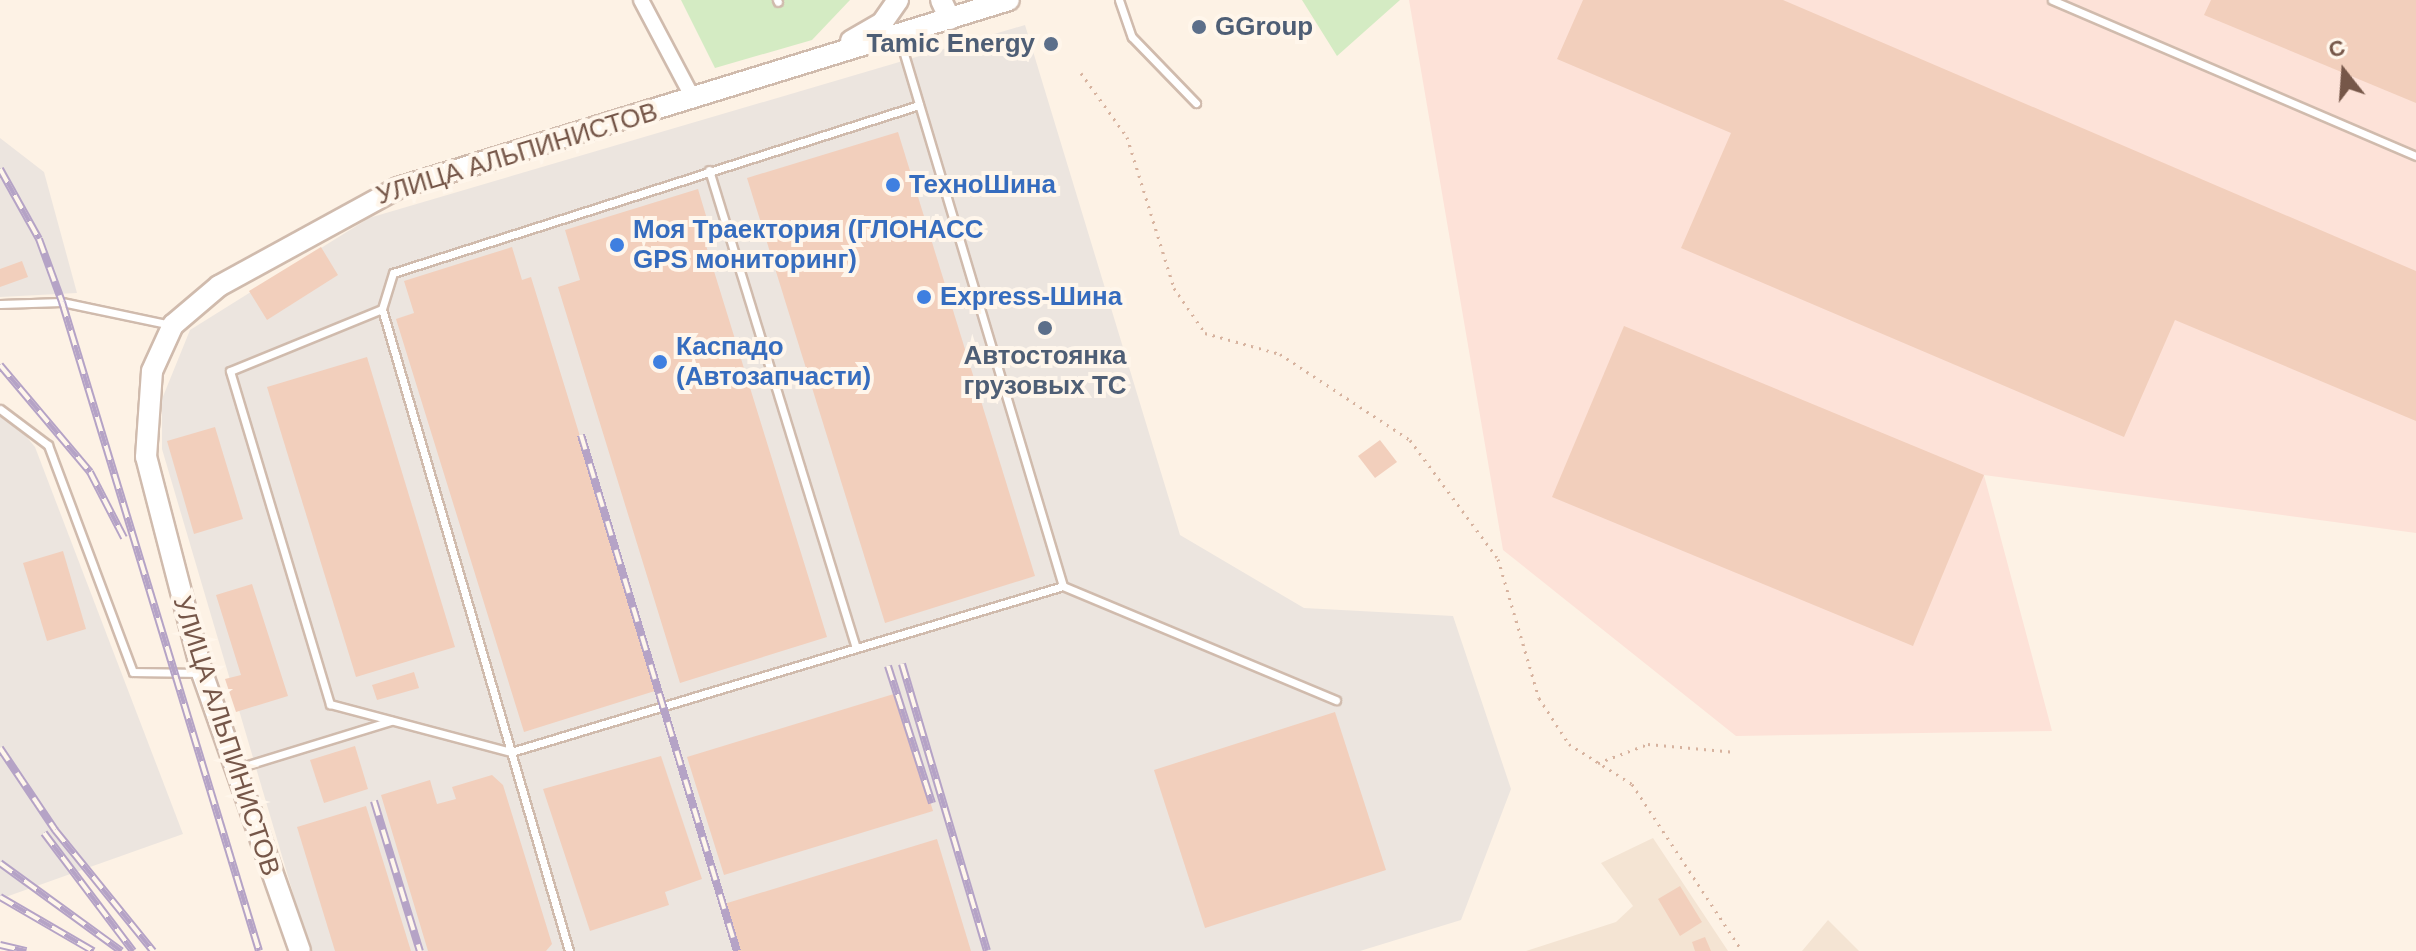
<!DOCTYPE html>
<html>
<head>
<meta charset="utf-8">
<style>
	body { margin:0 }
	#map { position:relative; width:2416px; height:951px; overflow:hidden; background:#fdf2e5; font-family:Arial,sans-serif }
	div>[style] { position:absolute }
	.residential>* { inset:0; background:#f4e4d3 }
	.commercial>* { inset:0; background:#fde2d8 }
	.industrial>* { inset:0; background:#ece5df }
	.green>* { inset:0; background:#d4ebc3 }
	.building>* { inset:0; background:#f2cfbc }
	.path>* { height:3px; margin-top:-1.5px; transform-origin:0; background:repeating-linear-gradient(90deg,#d7b39f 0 2px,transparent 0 8px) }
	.roads { filter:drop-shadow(2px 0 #d0bbad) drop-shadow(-2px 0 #d0bbad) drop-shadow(0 2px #d0bbad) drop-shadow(0 -2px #d0bbad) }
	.lane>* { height:7px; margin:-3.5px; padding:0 3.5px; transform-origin:3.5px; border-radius:3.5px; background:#fff }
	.street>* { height:14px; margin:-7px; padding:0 7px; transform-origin:7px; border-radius:7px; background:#fff }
	.secondary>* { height:20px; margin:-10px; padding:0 10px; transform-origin:10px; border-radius:10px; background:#fff }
	.rail>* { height:8px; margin-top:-4px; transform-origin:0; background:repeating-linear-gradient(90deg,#fff6eb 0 15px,#b5a3c6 0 30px); box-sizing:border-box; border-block:2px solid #b5a3c6 }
	.dots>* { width:22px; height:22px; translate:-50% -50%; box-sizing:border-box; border:4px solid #fff6eb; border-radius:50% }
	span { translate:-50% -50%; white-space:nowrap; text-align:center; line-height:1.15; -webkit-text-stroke:8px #fff6eb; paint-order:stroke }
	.service-label { font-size:26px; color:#4e5e75; font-weight:700 }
	.left { translate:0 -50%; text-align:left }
	.right { translate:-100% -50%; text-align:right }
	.street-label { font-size:26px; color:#765749 }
	.shop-label { font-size:26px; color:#366cbe; font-weight:700 }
	.north { position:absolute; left:2304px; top:32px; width:80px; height:80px; -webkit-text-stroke:6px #fff6eb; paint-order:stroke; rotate:343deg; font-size:22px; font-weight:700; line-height:32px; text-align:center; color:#765749 }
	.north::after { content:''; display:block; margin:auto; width:28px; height:36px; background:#765749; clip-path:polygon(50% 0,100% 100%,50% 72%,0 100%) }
</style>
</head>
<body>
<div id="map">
	<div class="residential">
		<div style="clip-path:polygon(1653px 838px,1728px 951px,1526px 951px,1616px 922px,1633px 906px,1601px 863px)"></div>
		<div style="clip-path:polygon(1828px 920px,1859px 951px,1802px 951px)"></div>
	</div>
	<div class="commercial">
		<div style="clip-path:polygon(1409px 0,2416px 0,2416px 533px,1984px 475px,2052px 731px,1736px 736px,1503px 550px)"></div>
	</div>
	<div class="industrial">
		<div style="clip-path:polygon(1025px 25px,1180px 535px,1304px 608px,1453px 616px,1511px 789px,1461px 920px,1360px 951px,310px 951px,162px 449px,162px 399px,190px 330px,369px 218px)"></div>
		<div style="clip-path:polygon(0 138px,44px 172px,77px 293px,0 297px)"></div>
		<div style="clip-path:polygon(0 405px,35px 447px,183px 834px,0 899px)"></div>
	</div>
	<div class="green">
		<div style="clip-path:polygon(681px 0,850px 0,812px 40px,715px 68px)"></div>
		<div style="clip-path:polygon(1302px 0,1400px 0,1337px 56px)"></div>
	</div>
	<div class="building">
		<div style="clip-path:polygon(1583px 0,1783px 0,2416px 271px,2416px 421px,2175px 320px,2124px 437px,1681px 248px,1731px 133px,1557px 59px)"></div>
		<div style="clip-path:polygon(2211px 0,2416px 0,2416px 103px,2204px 15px)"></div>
		<div style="clip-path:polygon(898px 132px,1035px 576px,885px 623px,747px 178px)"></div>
		<div style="clip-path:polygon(698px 189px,713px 239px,705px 242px,827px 637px,680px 683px,558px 287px,580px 280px,565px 230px)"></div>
		<div style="clip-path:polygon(321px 247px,338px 275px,267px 320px,249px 291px)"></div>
		<div style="clip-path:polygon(512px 247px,522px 280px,531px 277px,658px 690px,524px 732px,396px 319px,414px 313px,404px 281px)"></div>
		<div style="clip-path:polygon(22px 261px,28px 277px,0 287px,0 269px)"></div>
		<div style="clip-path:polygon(1624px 326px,1984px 475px,1913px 646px,1552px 497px)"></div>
		<div style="clip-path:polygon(367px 357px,455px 647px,356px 677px,267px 387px)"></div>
		<div style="clip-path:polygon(215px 427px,243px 519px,194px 534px,167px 441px)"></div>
		<div style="clip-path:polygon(1380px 440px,1397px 462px,1375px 478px,1358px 456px)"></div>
		<div style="clip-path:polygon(63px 551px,86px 629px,47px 641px,23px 563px)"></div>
		<div style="clip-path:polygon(252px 584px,288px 696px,236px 712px,225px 679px,241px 675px,216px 595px)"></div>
		<div style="clip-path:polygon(414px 672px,419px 688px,377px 700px,372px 685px)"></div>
		<div style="clip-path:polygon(897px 693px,933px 811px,724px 875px,687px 757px)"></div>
		<div style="clip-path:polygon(1335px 712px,1386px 870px,1205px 928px,1154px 770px)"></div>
		<div style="clip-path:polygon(355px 746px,368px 789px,324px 803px,310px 760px)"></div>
		<div style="clip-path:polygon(661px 756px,702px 879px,665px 892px,669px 905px,590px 931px,543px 789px)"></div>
		<div style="clip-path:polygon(492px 775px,503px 785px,552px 944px,546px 951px,428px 951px,381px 795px,430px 780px,437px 804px,456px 799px,452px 787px)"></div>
		<div style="clip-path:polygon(366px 806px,411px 951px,335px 951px,297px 827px)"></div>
		<div style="clip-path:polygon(937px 839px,971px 951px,738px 951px,724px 904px)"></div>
		<div style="clip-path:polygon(1680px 886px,1702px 922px,1680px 936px,1658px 899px)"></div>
		<div style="clip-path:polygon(1705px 937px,1711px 951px,1695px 951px,1692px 942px)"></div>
	</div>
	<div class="path">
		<div style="left:1081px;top:73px;width:79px;rotate:54.3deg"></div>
		<div style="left:1127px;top:137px;width:158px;rotate:72.7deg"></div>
		<div style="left:1174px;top:288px;width:55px;rotate:55.4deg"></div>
		<div style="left:1205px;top:333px;width:78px;rotate:15.6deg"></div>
		<div style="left:1280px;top:354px;width:156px;rotate:33.5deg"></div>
		<div style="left:1410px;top:440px;width:148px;rotate:53.5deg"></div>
		<div style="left:1498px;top:559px;width:145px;rotate:73.6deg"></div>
		<div style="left:1539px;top:698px;width:55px;rotate:56.9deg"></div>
		<div style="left:1569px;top:744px;width:75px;rotate:32.4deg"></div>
		<div style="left:1632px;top:784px;width:200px;rotate:56.6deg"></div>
		<div style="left:1598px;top:763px;width:53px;rotate:-20.8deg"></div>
		<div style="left:1648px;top:744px;width:88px;rotate:5.2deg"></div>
	</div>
	<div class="roads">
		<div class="lane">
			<div style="left:777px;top:0;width:2px;rotate:63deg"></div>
			<div style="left:1119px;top:0;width:39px;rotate:71deg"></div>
			<div style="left:1132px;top:37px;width:92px;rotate:45.9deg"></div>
			<div style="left:2052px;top:0;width:396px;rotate:23.2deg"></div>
			<div style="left:899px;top:37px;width:573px;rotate:73.37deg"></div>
			<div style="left:919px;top:105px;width:552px;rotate:162.29deg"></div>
			<div style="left:393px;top:273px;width:38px;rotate:107deg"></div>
			<div style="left:382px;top:309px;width:164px;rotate:157.8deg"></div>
			<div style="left:230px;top:371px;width:348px;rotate:73.3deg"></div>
			<div style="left:330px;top:704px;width:187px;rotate:14.9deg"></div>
			<div style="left:511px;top:752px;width:576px;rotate:-16.74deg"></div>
			<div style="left:1063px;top:586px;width:296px;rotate:22.7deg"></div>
			<div style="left:709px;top:170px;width:500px;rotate:72.91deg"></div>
			<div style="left:0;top:304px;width:62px;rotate:-1.8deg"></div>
			<div style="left:62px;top:302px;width:111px;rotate:11.9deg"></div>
			<div style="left:382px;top:309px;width:669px;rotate:73.76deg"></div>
			<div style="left:0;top:409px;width:60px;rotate:36.9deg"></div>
			<div style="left:48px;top:445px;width:242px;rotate:69.5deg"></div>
			<div style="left:133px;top:672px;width:67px;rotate:0.9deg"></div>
			<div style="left:238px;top:768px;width:160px;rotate:-17.1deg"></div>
		</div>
		<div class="street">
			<div style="left:641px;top:0;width:113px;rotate:62.1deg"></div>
		</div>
		<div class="secondary">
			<div style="left:941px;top:0;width:21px;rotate:65deg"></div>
			<div style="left:851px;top:41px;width:36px;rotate:-30deg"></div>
			<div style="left:882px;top:23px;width:28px;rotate:-55deg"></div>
			<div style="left:300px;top:951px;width:295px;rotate:-109.4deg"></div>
			<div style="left:202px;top:673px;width:223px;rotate:-104.5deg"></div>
			<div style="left:146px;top:457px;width:86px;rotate:-86deg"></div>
			<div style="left:152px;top:371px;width:51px;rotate:-65.5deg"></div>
			<div style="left:173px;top:325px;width:60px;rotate:-40.3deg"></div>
			<div style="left:219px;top:286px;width:204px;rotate:-28.7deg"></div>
			<div style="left:398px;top:188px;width:639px;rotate:-17.1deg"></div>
		</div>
	</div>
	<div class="rail">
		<div style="left:0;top:169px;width:80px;rotate:60.9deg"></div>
		<div style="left:39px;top:239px;width:67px;rotate:69.9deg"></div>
		<div style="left:62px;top:302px;width:678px;rotate:73.11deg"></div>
		<div style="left:0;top:365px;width:140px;rotate:49.9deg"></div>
		<div style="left:90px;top:472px;width:74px;rotate:62.7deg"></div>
		<div style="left:581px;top:435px;width:539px;rotate:73.18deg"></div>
		<div style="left:902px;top:664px;width:299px;rotate:73.5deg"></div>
		<div style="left:888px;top:666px;width:144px;rotate:72.2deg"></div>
		<div style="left:0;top:748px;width:99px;rotate:56.1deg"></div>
		<div style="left:55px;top:830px;width:156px;rotate:51deg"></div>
		<div style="left:374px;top:801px;width:157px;rotate:73deg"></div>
		<div style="left:44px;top:833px;width:148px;rotate:53deg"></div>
		<div style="left:0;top:863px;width:150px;rotate:36deg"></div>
		<div style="left:0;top:897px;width:108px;rotate:30.1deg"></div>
		<div style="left:0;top:945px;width:27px;rotate:13deg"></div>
	</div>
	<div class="dots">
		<div style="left:1199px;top:27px;background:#5c6f8a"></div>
		<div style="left:1051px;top:44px;background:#5c6f8a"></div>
		<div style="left:893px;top:185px;background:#3f7fe0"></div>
		<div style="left:617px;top:245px;background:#3f7fe0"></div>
		<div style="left:924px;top:297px;background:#3f7fe0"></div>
		<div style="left:1045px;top:328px;background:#5c6f8a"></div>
		<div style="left:660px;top:362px;background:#3f7fe0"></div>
	</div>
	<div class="service-label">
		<span class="left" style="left:1215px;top:27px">GGroup</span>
		<span class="right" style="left:1035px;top:44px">Tamic Energy</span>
		<span style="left:1045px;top:371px">Автостоянка<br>грузовых ТС</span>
	</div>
	<div class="street-label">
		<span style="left:517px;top:154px;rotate:-17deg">УЛИЦА АЛЬПИНИСТОВ</span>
		<span style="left:226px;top:736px;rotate:72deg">УЛИЦА АЛЬПИНИСТОВ</span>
	</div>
	<div class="shop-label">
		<span class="left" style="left:909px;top:185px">ТехноШина</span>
		<span class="left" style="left:633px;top:245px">Моя Траектория (ГЛОНАСС<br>GPS мониторинг)</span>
		<span class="left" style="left:940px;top:297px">Express-Шина</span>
		<span class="left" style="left:676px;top:362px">Каспадо<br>(Автозапчасти)</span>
	</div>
	<div class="north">С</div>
</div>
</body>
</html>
